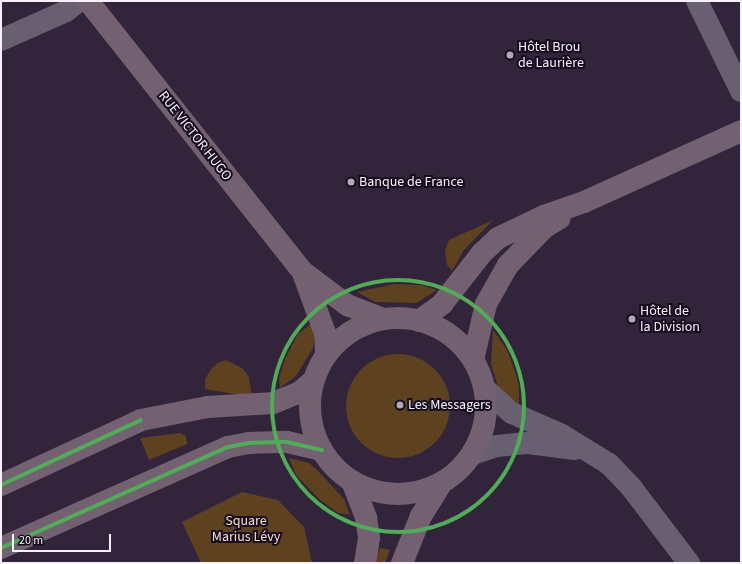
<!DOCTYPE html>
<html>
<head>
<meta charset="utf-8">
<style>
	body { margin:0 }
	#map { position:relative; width:742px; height:564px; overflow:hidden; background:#32243b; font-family:"Source Sans 3",sans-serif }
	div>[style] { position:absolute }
	.green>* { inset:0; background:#5e411e }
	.round { border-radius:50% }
	.minor>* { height:22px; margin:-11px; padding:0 11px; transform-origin:11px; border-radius:11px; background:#685f70 }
	.major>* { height:22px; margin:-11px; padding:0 11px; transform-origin:11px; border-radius:11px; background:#736171 }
	.major>.ring { margin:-11px; padding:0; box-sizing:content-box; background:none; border:22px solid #736171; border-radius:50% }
	.cycleway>* { height:4px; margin:-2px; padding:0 2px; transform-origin:2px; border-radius:2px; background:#51ab58 }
	.cycleway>.ring { margin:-2px; padding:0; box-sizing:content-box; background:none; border:4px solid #51ab58; border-radius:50% }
	.dots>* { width:11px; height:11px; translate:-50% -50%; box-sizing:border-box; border:2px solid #160c1e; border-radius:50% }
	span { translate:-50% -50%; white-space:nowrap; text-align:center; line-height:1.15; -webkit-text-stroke:4px #160c1e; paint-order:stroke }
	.poi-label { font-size:14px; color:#f7f1fc }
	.left { translate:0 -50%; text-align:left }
	.street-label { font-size:14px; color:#f7f1fc }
	.park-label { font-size:14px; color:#f2dfc9 }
	.frame { position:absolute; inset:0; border:2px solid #f7f1fc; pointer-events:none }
	.scale { position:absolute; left:12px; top:534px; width:99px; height:18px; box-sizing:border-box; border:2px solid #f7f1fc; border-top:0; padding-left:5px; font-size:12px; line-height:14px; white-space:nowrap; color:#f7f1fc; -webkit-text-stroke:3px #160c1e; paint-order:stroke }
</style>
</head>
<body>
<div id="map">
	<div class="green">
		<div style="clip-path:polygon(493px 220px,464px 250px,452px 271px,447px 265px,445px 251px,449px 240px)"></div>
		<div style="clip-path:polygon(394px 284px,421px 285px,437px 290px,416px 303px,375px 302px,357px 292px)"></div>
		<div style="clip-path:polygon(312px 323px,315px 334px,313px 348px,296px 376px,280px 388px,279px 378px,285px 359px,298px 334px)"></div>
		<div style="clip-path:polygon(493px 330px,507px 350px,516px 374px,519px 387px,519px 404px,500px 391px,497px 383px,491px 364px)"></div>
		<div class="round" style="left:346px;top:354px;width:104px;height:104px"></div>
		<div style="clip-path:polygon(226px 360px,242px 368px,249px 377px,252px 397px,205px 389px,205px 379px,211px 369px,218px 363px)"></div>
		<div style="clip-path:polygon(180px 433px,186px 436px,187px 444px,149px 460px,140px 438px)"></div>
		<div style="clip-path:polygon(289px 458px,309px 463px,317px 470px,344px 499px,350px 515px,338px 513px,319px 499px,296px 475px)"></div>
		<div style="clip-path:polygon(242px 492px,278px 500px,304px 527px,312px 563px,201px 563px,182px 522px)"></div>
		<div style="clip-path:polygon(380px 548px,390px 550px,385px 563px,375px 563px)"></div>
	</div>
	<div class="minor">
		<div style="left:697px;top:1px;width:100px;rotate:63.9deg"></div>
		<div style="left:1px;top:40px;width:71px;rotate:-24deg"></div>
		<div style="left:66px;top:11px;width:16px;rotate:-38deg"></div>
		<div style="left:485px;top:389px;width:36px;rotate:42deg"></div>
		<div style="left:512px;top:413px;width:55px;rotate:23.7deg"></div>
		<div style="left:562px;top:435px;width:55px;rotate:31.7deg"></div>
		<div style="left:609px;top:464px;width:32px;rotate:46deg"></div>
		<div style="left:631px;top:487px;width:96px;rotate:52.7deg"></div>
		<div style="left:472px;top:454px;width:26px;rotate:-18deg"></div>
		<div style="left:497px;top:446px;width:31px;rotate:-6deg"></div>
		<div style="left:528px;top:443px;width:47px;rotate:7.3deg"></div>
	</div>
	<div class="major">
		<div style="left:88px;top:1px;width:346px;rotate:51.6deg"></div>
		<div style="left:303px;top:272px;width:55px;rotate:36.9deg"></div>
		<div style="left:347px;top:305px;width:39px;rotate:21deg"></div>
		<div style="left:303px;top:273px;width:64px;rotate:69.9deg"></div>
		<div style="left:325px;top:333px;width:22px;rotate:87deg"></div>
		<div class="ring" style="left:310px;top:318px;width:154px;height:154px"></div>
		<div style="left:419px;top:321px;width:29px;rotate:-36deg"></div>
		<div style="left:442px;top:304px;width:65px;rotate:-51.9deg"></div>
		<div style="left:482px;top:253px;width:22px;rotate:-43deg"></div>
		<div style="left:498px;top:238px;width:51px;rotate:-25.6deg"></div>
		<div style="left:544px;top:216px;width:42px;rotate:-19.3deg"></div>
		<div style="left:584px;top:202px;width:172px;rotate:-24.3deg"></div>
		<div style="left:473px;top:360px;width:57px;rotate:-76.9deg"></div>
		<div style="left:486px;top:304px;width:45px;rotate:-60.6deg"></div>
		<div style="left:508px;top:265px;width:53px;rotate:-45.8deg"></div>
		<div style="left:545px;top:227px;width:17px;rotate:-31deg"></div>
		<div style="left:352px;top:481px;width:40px;rotate:69deg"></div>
		<div style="left:366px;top:518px;width:20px;rotate:81deg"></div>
		<div style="left:369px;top:538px;width:25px;rotate:99deg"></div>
		<div style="left:1px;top:485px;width:154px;rotate:-24.9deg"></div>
		<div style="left:141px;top:420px;width:68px;rotate:-11deg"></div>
		<div style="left:208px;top:407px;width:65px;rotate:-3.5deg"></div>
		<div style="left:273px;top:403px;width:29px;rotate:-22deg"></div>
		<div style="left:300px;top:392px;width:18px;rotate:-41deg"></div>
		<div style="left:1px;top:548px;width:248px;rotate:-24deg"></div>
		<div style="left:228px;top:447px;width:21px;rotate:-11deg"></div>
		<div style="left:249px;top:443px;width:38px;rotate:-2deg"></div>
		<div style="left:287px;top:442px;width:36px;rotate:13deg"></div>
		<div style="left:402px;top:563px;width:51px;rotate:-68deg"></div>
		<div style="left:421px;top:516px;width:39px;rotate:-58deg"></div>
	</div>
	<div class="cycleway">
		<div class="ring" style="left:272px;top:280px;width:248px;height:248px"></div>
		<div style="left:1px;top:485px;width:154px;rotate:-24.9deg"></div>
		<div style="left:1px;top:548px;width:248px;rotate:-24deg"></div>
		<div style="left:228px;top:447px;width:21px;rotate:-11deg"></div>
		<div style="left:249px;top:443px;width:38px;rotate:-2deg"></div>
		<div style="left:287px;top:442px;width:36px;rotate:13deg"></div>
	</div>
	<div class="dots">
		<div style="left:510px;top:55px;background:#b2a9b8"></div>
		<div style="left:351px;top:182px;background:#b2a9b8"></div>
		<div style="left:632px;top:319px;background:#b2a9b8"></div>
		<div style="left:400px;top:405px;background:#b2a9b8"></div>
	</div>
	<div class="poi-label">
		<span class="left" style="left:518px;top:55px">Hôtel Brou<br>de Laurière</span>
		<span class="left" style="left:359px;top:182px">Banque de France</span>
		<span class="left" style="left:640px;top:319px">Hôtel de<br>la Division</span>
		<span class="left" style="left:408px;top:405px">Les Messagers</span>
	</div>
	<div class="street-label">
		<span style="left:195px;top:136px;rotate:52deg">RUE VICTOR HUGO</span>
	</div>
	<div class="park-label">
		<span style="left:246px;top:529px">Square<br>Marius Lévy</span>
	</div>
	<div class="frame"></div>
	<div class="scale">20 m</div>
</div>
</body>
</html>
